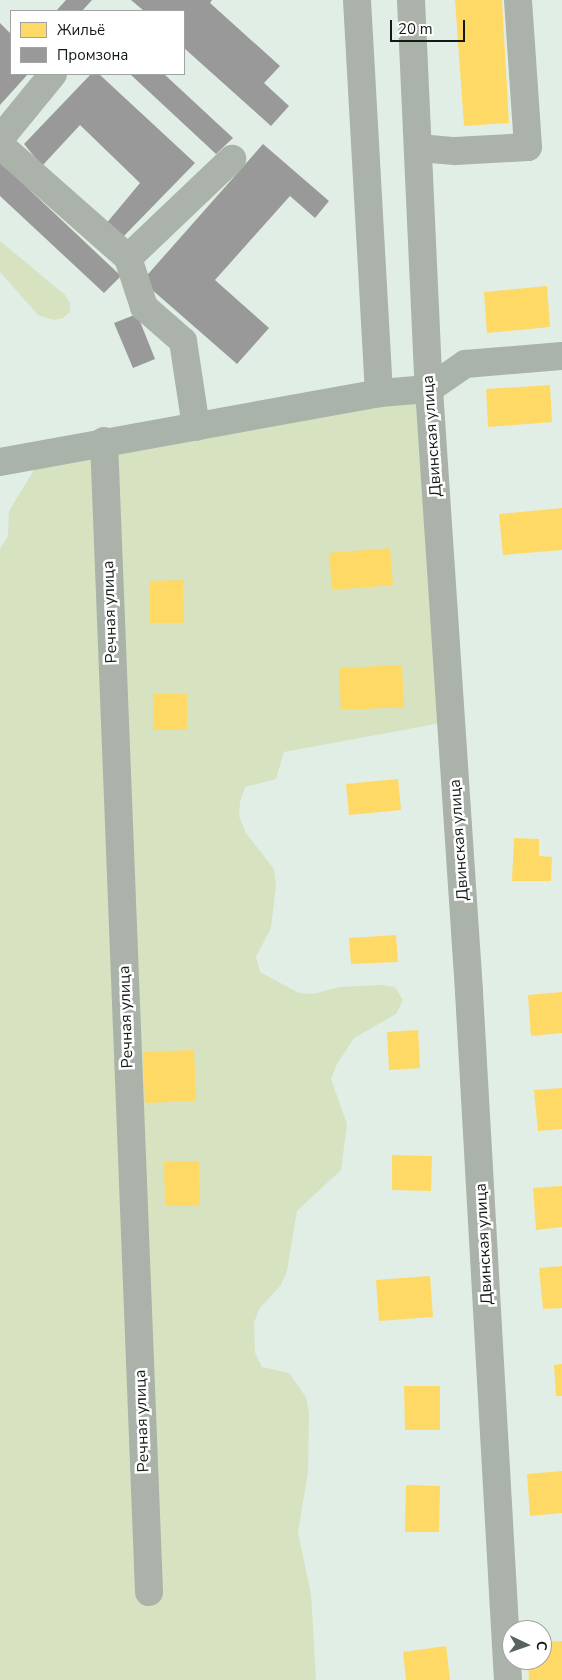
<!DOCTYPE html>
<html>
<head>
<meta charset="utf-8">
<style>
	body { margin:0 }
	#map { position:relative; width:562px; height:1680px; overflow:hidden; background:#e1eee6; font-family:"Nunito Sans",sans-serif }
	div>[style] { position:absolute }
	.green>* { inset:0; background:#d7e2c1 }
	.homes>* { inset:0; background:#ffd966 }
	.industry>* { inset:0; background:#999 }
	.minor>* { height:28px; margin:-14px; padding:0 14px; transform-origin:14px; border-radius:14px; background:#abb2a9 }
	.major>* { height:28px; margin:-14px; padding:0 14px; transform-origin:14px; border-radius:14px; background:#aab3aa }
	span { translate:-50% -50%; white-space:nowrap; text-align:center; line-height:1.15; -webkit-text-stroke:5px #fff; paint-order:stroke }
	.street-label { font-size:16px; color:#121a16 }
	.legend { position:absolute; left:10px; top:10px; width:175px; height:65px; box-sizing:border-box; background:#fff; border:1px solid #a0a3a2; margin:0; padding:6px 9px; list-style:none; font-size:15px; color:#121a16 }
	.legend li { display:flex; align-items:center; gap:10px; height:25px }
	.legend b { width:25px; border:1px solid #a0a3a2 }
	.north { position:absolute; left:502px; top:1620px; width:50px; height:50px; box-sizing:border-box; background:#fff; border:1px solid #a0a3a2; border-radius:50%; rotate:93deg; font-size:14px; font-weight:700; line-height:20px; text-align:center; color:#121a16 }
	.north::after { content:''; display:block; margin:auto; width:18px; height:22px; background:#5a645f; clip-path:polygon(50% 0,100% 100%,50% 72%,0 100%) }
	.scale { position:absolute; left:390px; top:20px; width:75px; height:22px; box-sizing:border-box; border:2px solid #121a16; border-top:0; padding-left:6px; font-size:15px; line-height:18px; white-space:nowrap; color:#121a16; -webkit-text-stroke:4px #fff; paint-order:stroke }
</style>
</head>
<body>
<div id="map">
	<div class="green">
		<div style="clip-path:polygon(0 241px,65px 295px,70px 303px,70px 312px,63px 318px,54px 320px,38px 315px,0 272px)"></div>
		<div style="clip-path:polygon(397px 397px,417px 404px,441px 723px,284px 752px,276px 779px,245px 787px,240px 802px,239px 816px,246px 833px,274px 869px,276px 885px,271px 928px,256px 957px,260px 972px,299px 993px,313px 994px,339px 987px,382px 985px,395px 987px,403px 1000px,396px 1014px,354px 1038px,337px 1064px,331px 1079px,347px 1124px,341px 1170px,297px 1211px,287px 1271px,281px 1285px,259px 1309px,254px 1323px,255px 1353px,262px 1367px,289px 1373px,306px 1397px,309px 1412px,308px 1472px,298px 1533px,311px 1594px,316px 1680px,0 1680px,0 549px,8px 536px,9px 511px,40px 460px)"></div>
	</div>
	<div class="homes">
		<div style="clip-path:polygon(455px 0,502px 0,509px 123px,464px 126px)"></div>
		<div style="clip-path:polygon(547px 286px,550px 327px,487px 333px,484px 292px)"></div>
		<div style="clip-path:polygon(550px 385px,552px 422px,488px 427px,486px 389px)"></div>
		<div style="clip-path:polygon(562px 508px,562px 550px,503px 555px,499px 514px)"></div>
		<div style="clip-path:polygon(390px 548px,393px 585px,332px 590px,329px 553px)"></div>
		<div style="clip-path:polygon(183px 580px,184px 623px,150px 623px,150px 581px)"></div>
		<div style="clip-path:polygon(402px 665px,404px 707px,341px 710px,339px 668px)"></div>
		<div style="clip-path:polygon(153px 694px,187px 694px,187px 730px,153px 730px)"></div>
		<div style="clip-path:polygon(398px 779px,401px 810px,349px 815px,346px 784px)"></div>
		<div style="clip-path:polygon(514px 838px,539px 839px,539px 856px,552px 857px,551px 881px,512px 881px)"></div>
		<div style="clip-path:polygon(396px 935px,398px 962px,351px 964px,349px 938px)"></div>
		<div style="clip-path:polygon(562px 992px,562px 1033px,531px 1036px,528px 995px)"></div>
		<div style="clip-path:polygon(418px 1030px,420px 1068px,389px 1070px,387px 1032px)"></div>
		<div style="clip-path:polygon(194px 1050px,196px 1101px,145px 1103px,143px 1052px)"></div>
		<div style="clip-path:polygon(562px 1088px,562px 1129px,538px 1131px,534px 1090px)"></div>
		<div style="clip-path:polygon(392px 1155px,432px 1156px,431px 1191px,392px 1190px)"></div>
		<div style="clip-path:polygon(199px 1161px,200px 1206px,165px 1206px,164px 1162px)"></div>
		<div style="clip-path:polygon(562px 1186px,562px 1227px,536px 1230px,533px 1188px)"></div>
		<div style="clip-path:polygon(562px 1266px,562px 1308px,543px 1309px,539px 1268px)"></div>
		<div style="clip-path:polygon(430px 1276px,433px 1317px,379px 1321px,376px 1280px)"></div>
		<div style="clip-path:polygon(562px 1364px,562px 1396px,556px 1396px,554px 1365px)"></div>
		<div style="clip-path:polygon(404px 1386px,440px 1386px,440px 1430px,405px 1430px)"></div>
		<div style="clip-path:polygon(562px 1471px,562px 1513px,530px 1516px,527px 1474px)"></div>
		<div style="clip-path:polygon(406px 1485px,440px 1486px,439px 1532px,405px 1532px)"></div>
		<div style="clip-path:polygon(562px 1641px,562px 1680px,529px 1680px,528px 1660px,542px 1660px,542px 1642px)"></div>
		<div style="clip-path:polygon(446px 1646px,450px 1680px,406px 1680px,403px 1652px)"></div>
	</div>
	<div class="industry">
		<div style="clip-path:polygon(66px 0,92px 0,82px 11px,56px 11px)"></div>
		<div style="clip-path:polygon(131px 0,212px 0,210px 3px,280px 66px,264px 83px,289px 106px,271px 126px,184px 48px,184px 11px,144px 11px)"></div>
		<div style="clip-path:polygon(0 23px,11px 34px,11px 74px,28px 74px,0 105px)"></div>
		<div style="clip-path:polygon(91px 74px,99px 74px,195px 163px,120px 240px,105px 225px,140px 183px,80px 125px,42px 166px,24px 144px)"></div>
		<div style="clip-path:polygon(130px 74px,164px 74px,233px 138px,216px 154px)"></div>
		<div style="clip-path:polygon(263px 144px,329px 201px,315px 218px,290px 196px,215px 280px,269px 328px,237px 364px,142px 281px)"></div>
		<div style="clip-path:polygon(0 162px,121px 276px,104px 293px,0 196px)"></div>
		<div style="clip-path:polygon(137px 314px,155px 359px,133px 368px,114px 323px)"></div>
	</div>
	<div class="minor">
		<div style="left:357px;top:0;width:394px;rotate:86.8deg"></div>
		<div style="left:411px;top:0;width:389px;rotate:87.4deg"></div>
		<div style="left:429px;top:389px;width:604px;rotate:86.2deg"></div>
		<div style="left:469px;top:992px;width:689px;rotate:86.76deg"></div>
		<div style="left:0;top:139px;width:84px;rotate:-50.8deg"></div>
		<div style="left:0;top:145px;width:171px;rotate:41.4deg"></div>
		<div style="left:128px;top:258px;width:52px;rotate:71.9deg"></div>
		<div style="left:144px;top:307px;width:52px;rotate:41.1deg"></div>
		<div style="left:183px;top:341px;width:87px;rotate:81.4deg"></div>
		<div style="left:419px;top:148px;width:36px;rotate:5deg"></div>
		<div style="left:455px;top:151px;width:73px;rotate:-3.1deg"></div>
		<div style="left:528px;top:147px;width:147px;rotate:-93.9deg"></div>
		<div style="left:128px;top:258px;width:144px;rotate:-43.6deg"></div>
		<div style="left:104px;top:441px;width:1152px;rotate:87.76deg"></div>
	</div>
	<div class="major">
		<div style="left:0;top:462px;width:385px;rotate:-10.3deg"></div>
		<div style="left:379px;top:393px;width:50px;rotate:-4.6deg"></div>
		<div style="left:429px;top:389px;width:44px;rotate:-34.8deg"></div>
		<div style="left:465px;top:364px;width:97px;rotate:-4.7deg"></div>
	</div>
	<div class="street-label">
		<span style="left:432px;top:436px;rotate:-94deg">Двинская улица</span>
		<span style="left:110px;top:612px;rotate:-92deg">Речная улица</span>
		<span style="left:459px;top:840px;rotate:-94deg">Двинская улица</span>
		<span style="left:126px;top:1017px;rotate:-92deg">Речная улица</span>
		<span style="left:484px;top:1244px;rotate:-93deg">Двинская улица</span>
		<span style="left:142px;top:1421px;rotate:-92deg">Речная улица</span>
	</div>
	<ul class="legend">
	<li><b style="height:14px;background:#ffd966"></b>Жильё</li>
	<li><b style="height:14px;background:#999"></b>Промзона</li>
	</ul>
	<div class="north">С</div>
	<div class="scale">20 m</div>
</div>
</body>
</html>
